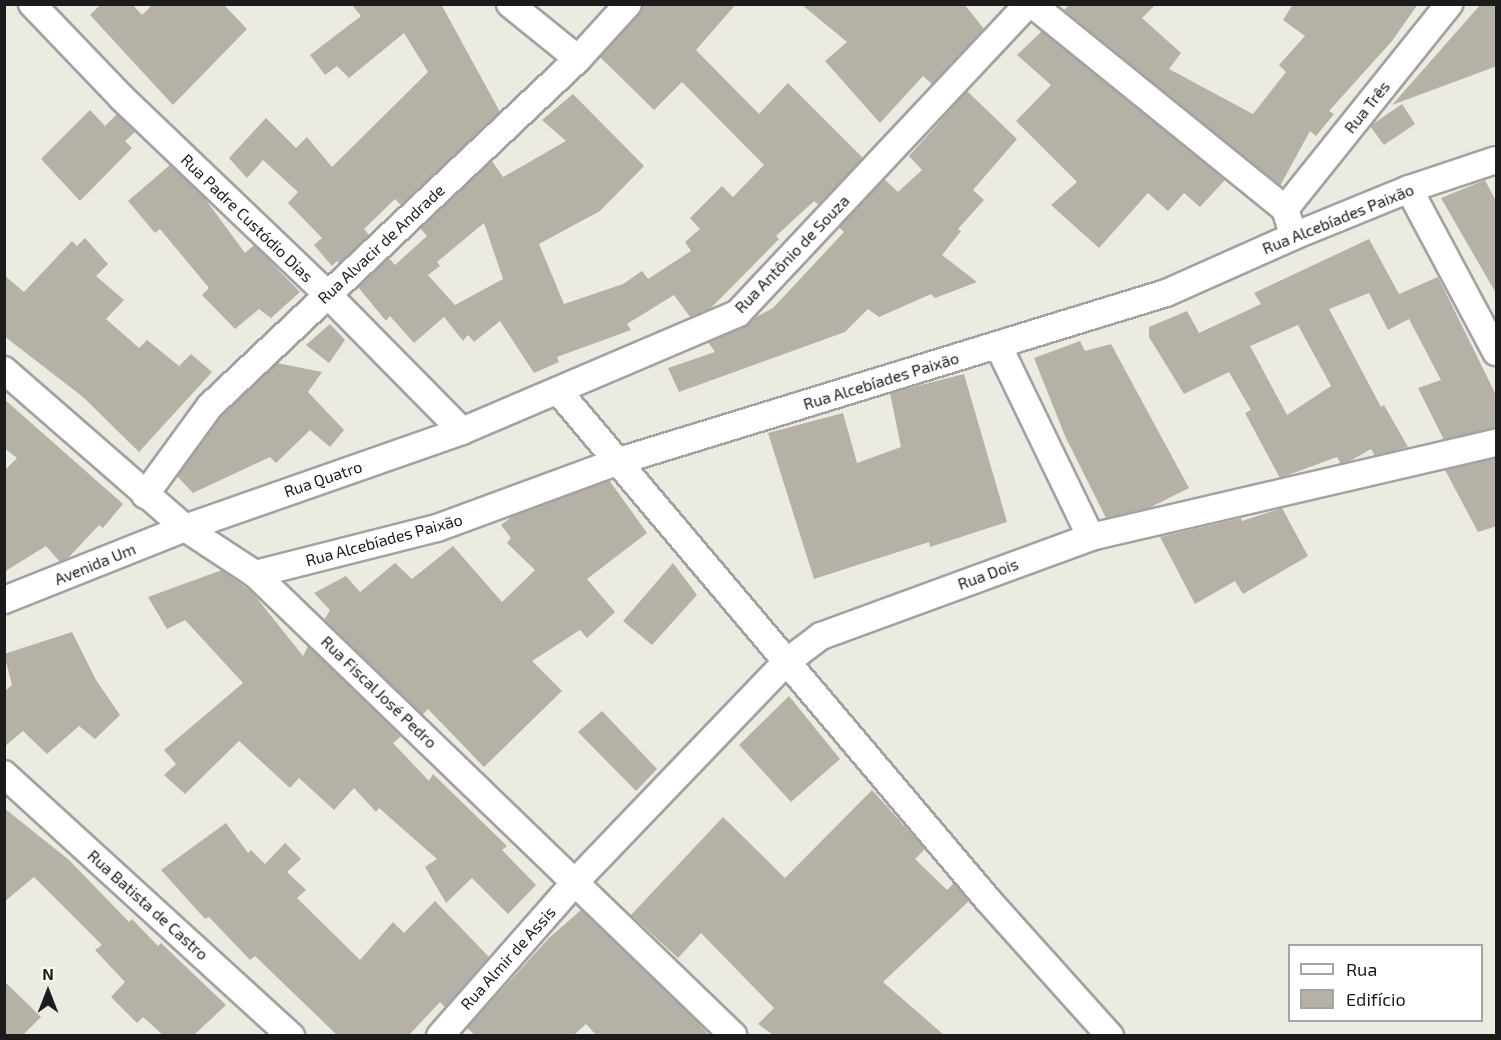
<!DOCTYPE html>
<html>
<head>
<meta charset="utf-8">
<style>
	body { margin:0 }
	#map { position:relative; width:1501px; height:1040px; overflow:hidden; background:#ecebe1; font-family:"Exo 2",sans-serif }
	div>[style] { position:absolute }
	.building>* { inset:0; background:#b5b1a6 }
	.roads { filter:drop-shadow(2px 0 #a2a2a2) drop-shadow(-2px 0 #a2a2a2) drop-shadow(0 2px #a2a2a2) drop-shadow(0 -2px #a2a2a2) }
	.street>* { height:26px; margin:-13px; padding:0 13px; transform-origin:13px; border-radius:13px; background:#fff }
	span { translate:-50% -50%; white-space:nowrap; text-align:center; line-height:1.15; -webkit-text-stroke:4.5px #fff; paint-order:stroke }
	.street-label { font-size:16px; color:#1b1b1b }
	.frame { position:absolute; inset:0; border:6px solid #1b1b1b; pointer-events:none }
	.legend { position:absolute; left:1288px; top:944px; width:195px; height:78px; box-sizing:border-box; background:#fff; border:2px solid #a4a4a4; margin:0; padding:8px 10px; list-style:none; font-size:18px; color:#1b1b1b }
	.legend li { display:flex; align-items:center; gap:12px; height:30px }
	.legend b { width:30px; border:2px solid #a4a4a4 }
	.north { position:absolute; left:18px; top:962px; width:60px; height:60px; -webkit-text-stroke:4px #fff; paint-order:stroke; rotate:0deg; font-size:16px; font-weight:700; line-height:24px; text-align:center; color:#1b1b1b }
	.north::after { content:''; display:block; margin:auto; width:21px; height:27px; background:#1b1b1b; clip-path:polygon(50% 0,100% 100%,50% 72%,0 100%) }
</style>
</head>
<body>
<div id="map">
	<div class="building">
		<div style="clip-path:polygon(101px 4px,132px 4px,142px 15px,153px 4px,223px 4px,247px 29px,173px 105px,90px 15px)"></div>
		<div style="clip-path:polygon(351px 4px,441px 4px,500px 112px,401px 205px,395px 199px,364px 229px,369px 235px,339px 263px,337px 261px,332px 266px,314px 245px,322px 238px,288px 203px,298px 192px,263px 160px,247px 178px,229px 158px,266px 118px,296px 148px,307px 137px,332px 167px,428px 72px,404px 33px,349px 78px,337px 66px,325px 75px,310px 55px,361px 16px)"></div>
		<div style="clip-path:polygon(evenodd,643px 4px,736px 4px,696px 50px,759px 114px,788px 83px,863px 158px,819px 205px,814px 201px,776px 236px,779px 239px,710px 309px,690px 317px,674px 295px,627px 324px,631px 330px,557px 357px,559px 362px,534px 373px,500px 321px,474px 342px,468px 335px,463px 341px,444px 317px,414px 343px,390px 316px,386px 321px,358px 287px,389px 258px,395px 265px,427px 236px,420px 228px,492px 161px,503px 177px,566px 141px,542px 120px,573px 94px,644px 166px,600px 211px,539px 244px,564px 304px,623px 284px,642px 271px,648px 279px,691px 251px,685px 242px,700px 229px,690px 218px,722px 186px,733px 197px,764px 165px,682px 82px,654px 110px,600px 57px,639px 14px,643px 4px,484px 223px,503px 279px,455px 305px,428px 275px,440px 266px,437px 262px,484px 223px)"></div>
		<div style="clip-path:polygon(801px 4px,964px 4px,984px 29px,932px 84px,923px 76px,880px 123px,825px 61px,847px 42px)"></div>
		<div style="clip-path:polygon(1070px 4px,1156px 4px,1142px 18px,1181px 53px,1169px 69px,1253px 114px,1286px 72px,1279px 65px,1305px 36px,1283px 20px,1293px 4px,1418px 4px,1392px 41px,1329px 111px,1334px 114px,1316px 136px,1310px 131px,1280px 186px,1064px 10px)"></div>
		<div style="clip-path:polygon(1481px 4px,1497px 4px,1497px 66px,1392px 105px)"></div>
		<div style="clip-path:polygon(1042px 31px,1225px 180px,1200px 207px,1184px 193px,1168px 211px,1148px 193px,1099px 248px,1051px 205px,1077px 182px,1016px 121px,1051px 85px,1017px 55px)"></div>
		<div style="clip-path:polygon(967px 91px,1017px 139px,973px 190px,984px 200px,958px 229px,961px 231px,942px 255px,977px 282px,935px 298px,931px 294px,879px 317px,868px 309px,845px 332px,679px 392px,668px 368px,715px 352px,708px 342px,773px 308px,844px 232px,839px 227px,884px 179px,898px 192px,922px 170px,909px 156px)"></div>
		<div style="clip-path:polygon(1402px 104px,1415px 124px,1384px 145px,1370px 126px)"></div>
		<div style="clip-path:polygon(90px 110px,105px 126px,117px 114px,135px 132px,125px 141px,132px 148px,80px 201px,41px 159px)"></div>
		<div style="clip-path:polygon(170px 165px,203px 196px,245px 253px,254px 245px,300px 292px,271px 318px,259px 309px,235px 329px,202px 295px,209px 288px,160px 229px,155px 233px,128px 201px)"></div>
		<div style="clip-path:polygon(1485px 180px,1497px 203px,1497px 295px,1441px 198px)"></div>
		<div style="clip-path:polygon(85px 238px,108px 264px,96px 276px,124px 300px,106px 319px,139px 348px,147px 340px,179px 366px,191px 354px,212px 372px,139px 452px,83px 397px,4px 336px,4px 275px,24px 292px,72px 241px,77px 246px)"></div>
		<div style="clip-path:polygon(evenodd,1369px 239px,1399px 294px,1438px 277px,1497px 397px,1497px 428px,1444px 440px,1418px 388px,1441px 380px,1409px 319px,1388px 330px,1369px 293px,1329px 309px,1381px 407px,1384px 405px,1408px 447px,1375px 456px,1371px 449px,1350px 461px,1341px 464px,1337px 457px,1280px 478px,1245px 413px,1251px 410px,1229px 372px,1184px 394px,1149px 337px,1149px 327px,1187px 311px,1199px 333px,1261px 304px,1254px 293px,1369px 239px,1298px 325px,1331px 386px,1287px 415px,1250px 346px,1298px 325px)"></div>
		<div style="clip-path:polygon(330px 324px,345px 340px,329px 363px,306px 345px)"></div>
		<div style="clip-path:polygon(1080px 341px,1085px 351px,1111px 344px,1189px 488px,1149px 508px,1106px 518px,1065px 436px,1034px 358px)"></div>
		<div style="clip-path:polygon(277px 363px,322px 372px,308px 392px,344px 430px,330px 447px,310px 430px,276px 463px,270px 457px,193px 493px,177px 476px,221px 416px)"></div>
		<div style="clip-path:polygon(964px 374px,1007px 522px,930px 547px,929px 542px,814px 579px,768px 433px,843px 413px,857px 463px,901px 447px,890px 393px)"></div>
		<div style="clip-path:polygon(4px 399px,123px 504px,103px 528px,99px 525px,68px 558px,60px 562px,46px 546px,4px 572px,4px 471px,17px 458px,4px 448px)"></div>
		<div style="clip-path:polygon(1497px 458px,1497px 526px,1478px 532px,1445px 470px)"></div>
		<div style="clip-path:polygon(609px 480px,647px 533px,587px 579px,615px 612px,587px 638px,580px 630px,532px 661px,562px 691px,484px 767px,428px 709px,422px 715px,324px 620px,330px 610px,314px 593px,346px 576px,360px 592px,395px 563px,412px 579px,453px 546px,502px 602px,535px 570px,507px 543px,511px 538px,501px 525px,513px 516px)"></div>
		<div style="clip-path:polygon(1282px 508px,1308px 556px,1243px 594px,1235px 581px,1195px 604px,1160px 537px,1241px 518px,1242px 521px)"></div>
		<div style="clip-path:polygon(673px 563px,697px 595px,652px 645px,623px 621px)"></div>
		<div style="clip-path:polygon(222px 570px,252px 592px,303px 656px,308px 646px,401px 736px,393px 743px,429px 781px,433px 774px,507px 846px,502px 850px,536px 885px,508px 914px,472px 878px,446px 903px,425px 867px,437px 859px,379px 808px,376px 812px,354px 788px,334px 810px,299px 778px,290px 788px,239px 741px,185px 794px,164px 775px,176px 764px,164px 750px,243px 683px,185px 620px,167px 629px,148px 597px)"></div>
		<div style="clip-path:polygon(72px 632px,96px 680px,120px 715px,95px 739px,79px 726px,47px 754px,23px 731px,4px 747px,4px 692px,12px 685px,4px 654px)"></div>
		<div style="clip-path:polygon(789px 696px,840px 759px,791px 802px,739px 745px)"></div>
		<div style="clip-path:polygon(602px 711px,657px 769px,636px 791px,578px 732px)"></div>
		<div style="clip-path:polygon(872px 790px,925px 849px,915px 859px,947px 890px,954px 883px,969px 901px,883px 982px,944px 1035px,773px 1035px,758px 1024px,774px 1008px,701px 933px,678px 958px,631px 915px,723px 817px,785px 878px)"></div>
		<div style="clip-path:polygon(4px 808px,69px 860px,129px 922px,132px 919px,158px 946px,161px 943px,226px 1005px,194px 1035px,163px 1035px,143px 1017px,137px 1023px,111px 997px,125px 982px,95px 950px,102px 945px,34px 877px,4px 902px)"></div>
		<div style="clip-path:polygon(226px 823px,248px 853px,251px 850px,265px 864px,285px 843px,301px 859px,287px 872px,306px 890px,297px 898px,360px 960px,393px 922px,404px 933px,435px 901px,489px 957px,445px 1007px,440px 1002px,409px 1035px,337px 1035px,255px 956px,250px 960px,209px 917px,205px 919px,161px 870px)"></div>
		<div style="clip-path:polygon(581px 910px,695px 1020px,709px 1035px,596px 1035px,586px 1024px,574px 1035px,475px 1035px,467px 1028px,549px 938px)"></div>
		<div style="clip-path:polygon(4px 981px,41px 1017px,23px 1035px,4px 1035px)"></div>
	</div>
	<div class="roads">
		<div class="street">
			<div style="left:32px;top:4px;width:130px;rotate:46.2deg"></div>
			<div style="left:122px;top:98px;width:284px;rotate:43.7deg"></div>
			<div style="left:327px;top:294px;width:192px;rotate:45.4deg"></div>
			<div style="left:510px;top:4px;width:87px;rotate:39deg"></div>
			<div style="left:1032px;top:4px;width:326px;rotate:39deg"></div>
			<div style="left:1285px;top:209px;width:28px;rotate:72deg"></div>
			<div style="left:1409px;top:189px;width:185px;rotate:61.9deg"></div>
			<div style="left:1285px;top:209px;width:263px;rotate:-51.3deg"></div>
			<div style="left:998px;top:345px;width:213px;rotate:64.2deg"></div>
			<div style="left:4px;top:370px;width:240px;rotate:41.1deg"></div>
			<div style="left:185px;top:528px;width:84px;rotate:33.3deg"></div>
			<div style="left:255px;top:574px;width:665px;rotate:43.97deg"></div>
			<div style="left:559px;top:392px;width:665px;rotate:49.82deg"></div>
			<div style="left:988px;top:900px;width:183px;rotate:48.1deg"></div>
			<div style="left:145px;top:495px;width:110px;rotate:-53.9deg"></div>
			<div style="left:210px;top:406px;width:506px;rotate:-43.32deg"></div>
			<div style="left:578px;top:59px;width:74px;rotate:-47.7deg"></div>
			<div style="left:255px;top:574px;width:188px;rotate:-14.2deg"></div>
			<div style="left:437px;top:528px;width:191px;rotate:-20.2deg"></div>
			<div style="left:616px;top:462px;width:575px;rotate:-17.08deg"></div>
			<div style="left:1166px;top:293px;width:140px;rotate:-24deg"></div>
			<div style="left:1294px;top:236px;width:124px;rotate:-22.2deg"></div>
			<div style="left:1409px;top:189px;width:92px;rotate:-18.4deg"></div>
			<div style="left:4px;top:600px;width:195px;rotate:-21.7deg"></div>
			<div style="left:185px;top:528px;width:293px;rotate:-19.3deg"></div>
			<div style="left:462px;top:431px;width:300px;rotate:-23.1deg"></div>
			<div style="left:738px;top:313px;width:424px;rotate:-46.8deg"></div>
			<div style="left:4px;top:774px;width:389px;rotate:42.4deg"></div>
			<div style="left:440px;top:1036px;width:206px;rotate:-48.7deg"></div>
			<div style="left:576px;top:881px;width:302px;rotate:-46.2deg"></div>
			<div style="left:785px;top:663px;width:45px;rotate:-36.9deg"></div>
			<div style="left:821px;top:636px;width:288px;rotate:-20.1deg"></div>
			<div style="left:1091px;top:537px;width:416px;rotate:-13.1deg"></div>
		</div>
	</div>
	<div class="street-label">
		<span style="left:1367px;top:107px;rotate:-51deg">Rua Três</span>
		<span style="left:247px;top:218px;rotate:44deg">Rua Padre Custódio Dias</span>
		<span style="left:1338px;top:219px;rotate:-22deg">Rua Alcebíades Paixão</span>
		<span style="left:381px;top:244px;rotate:-43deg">Rua Alvacir de Andrade</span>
		<span style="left:792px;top:254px;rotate:-46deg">Rua Antônio de Souza</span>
		<span style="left:881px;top:381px;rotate:-17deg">Rua Alcebíades Paixão</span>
		<span style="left:323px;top:479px;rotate:-19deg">Rua Quatro</span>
		<span style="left:384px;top:540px;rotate:-15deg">Rua Alcebíades Paixão</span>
		<span style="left:95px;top:564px;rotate:-22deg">Avenida Um</span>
		<span style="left:988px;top:574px;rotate:-20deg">Rua Dois</span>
		<span style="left:379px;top:692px;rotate:44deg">Rua Fiscal José Pedro</span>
		<span style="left:148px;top:905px;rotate:42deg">Rua Batista de Castro</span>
		<span style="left:508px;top:958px;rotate:-48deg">Rua Almir de Assis</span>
	</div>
	<div class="frame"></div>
	<ul class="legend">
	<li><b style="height:8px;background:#fff"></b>Rua</li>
	<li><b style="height:16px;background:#b5b1a6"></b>Edifício</li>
	</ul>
	<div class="north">N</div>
</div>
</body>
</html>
